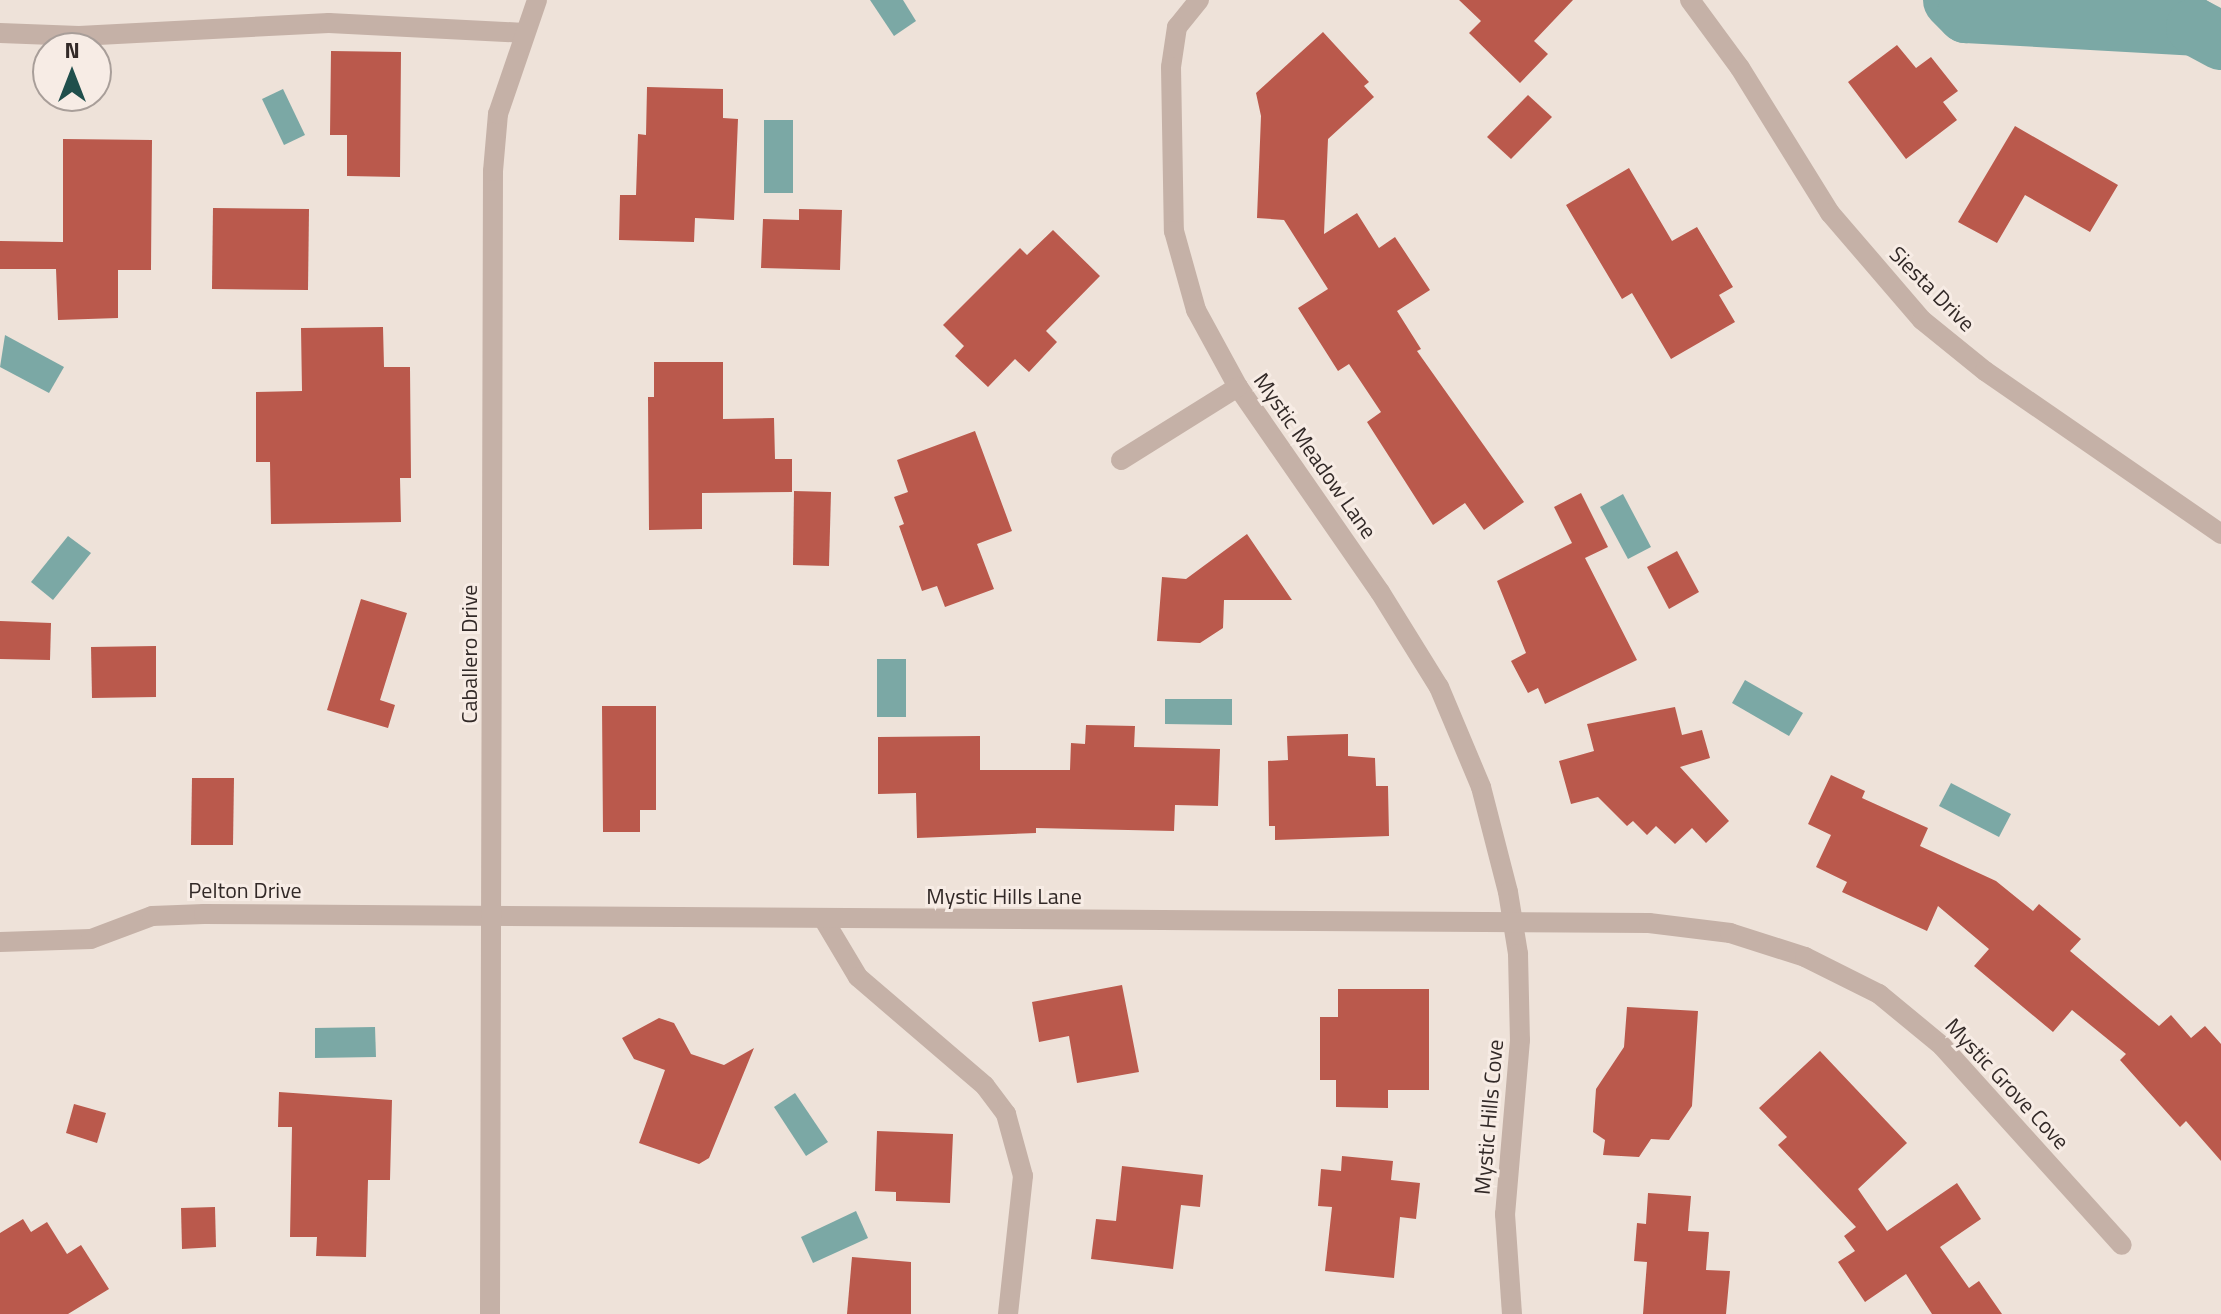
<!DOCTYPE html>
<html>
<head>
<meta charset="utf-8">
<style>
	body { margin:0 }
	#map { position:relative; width:2221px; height:1314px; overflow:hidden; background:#eee2d9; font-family:"Titillium Web",sans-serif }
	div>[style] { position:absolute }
	.water>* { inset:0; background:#7ba8a5 }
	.river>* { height:58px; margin:-29px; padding:0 29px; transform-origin:29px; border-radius:29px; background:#7ba8a5 }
	.building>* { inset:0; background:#ba594c }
	.service>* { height:20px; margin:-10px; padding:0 10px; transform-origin:10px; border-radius:10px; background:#c5b1a7 }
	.minor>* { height:20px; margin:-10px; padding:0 10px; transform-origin:10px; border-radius:10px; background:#c5b1a7 }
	span { translate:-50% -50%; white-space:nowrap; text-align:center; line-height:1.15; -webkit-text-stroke:6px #f7ece5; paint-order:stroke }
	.street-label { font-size:22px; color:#322927 }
	.north { position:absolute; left:32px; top:32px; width:80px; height:80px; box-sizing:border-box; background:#f7ece5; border:2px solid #a89e99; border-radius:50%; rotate:0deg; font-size:22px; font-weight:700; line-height:32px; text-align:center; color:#322927 }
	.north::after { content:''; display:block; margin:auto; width:28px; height:36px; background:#204f4c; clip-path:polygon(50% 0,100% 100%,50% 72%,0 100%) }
</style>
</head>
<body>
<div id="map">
	<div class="water">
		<div style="clip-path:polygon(870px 0,903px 0,916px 21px,894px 36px)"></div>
		<div style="clip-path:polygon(283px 89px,305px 135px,284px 145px,262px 99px)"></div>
		<div style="clip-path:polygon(764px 120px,793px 120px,793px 193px,764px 193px)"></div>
		<div style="clip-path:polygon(5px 335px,64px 367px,49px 393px,0 367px)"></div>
		<div style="clip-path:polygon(1623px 494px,1651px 547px,1628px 559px,1600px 507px)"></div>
		<div style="clip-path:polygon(68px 536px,91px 553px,53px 600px,31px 582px)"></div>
		<div style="clip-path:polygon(877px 659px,906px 659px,906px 717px,877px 717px)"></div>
		<div style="clip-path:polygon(1745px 680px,1803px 713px,1789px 736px,1732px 703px)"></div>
		<div style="clip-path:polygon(1165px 699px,1232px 699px,1232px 725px,1165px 724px)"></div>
		<div style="clip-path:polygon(1951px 783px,2011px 814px,1999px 837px,1939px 806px)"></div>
		<div style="clip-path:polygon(375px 1027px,376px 1057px,315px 1058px,315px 1028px)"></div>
		<div style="clip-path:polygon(795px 1093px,828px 1142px,806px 1156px,774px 1107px)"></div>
		<div style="clip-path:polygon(856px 1211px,868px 1238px,813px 1263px,801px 1237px)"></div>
	</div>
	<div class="river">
		<div style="left:1952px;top:0;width:20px;rotate:45deg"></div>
		<div style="left:1966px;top:14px;width:229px;rotate:3.2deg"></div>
		<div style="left:2195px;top:27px;width:30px;rotate:28deg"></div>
	</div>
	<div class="building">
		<div style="clip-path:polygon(1459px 0,1573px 0,1534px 41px,1548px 54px,1520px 83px,1469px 33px,1481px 21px)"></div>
		<div style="clip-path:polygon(1323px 32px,1369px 82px,1364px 86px,1374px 97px,1328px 139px,1324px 234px,1357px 213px,1379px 248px,1395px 237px,1430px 290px,1397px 311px,1421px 349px,1417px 351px,1524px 502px,1484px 530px,1465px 503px,1433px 525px,1367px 422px,1381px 412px,1349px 364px,1338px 371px,1298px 308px,1328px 289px,1284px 220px,1257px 218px,1261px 116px,1256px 93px)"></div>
		<div style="clip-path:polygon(1897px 45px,1916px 68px,1931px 57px,1958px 91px,1943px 102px,1957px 120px,1906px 159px,1848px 82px)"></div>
		<div style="clip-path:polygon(331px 51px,401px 52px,400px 177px,347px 176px,347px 135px,330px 135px)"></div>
		<div style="clip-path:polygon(647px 87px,723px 89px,723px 118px,738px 119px,734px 220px,695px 218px,694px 242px,619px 240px,620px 195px,636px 195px,638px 134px,646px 135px)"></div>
		<div style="clip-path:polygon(1528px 95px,1552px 117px,1511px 159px,1487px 137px)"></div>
		<div style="clip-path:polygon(2015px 126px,2118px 185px,2090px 232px,2025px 195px,1997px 243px,1958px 222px)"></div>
		<div style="clip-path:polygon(63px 139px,152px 140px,151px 270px,118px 270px,118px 318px,58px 320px,56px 269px,0 269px,0 241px,63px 242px)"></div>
		<div style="clip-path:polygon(1629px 168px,1672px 241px,1697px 227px,1733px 287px,1719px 295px,1735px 322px,1671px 359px,1632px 293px,1622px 299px,1566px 205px)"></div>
		<div style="clip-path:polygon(213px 208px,309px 209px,308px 290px,212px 289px)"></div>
		<div style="clip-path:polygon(799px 209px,842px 210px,840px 270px,761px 268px,763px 219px,799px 220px)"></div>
		<div style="clip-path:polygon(1053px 230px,1100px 276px,1046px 331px,1057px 342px,1029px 372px,1015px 359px,988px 387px,955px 356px,964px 346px,943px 325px,1020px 248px,1027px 255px)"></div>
		<div style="clip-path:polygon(383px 327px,384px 367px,410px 367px,411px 478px,400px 478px,401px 522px,271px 524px,270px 462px,256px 462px,256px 392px,302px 391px,301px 328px)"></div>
		<div style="clip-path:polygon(654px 362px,723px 362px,723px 419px,774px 418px,775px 459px,792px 459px,792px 492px,702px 493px,702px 529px,649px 530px,648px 397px,654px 397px)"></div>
		<div style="clip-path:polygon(975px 431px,1012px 531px,977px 544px,994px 589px,945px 607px,937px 586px,922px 591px,899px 526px,904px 524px,894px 497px,908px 492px,897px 460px)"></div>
		<div style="clip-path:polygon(794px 491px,831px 492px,829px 566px,793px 565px)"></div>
		<div style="clip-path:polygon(1581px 493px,1608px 547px,1585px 558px,1637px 660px,1545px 704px,1538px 688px,1528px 693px,1511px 661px,1526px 653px,1497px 581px,1572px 543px,1554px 507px)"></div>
		<div style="clip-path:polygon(1247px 534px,1292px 600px,1224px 600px,1223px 628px,1200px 643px,1157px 641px,1162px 577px,1186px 579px)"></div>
		<div style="clip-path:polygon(1677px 551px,1699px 592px,1669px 609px,1647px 567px)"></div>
		<div style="clip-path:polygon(361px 599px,407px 613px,380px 700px,395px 705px,388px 728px,327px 710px)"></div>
		<div style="clip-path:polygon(0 621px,51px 623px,50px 660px,0 659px)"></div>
		<div style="clip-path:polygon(156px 646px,156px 697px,92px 698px,91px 647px)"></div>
		<div style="clip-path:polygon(602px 706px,656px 706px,656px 810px,640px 810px,640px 832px,603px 832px)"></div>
		<div style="clip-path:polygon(1675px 707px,1682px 735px,1702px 730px,1710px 758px,1680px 767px,1729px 821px,1706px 843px,1692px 828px,1675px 844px,1656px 826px,1647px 835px,1633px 821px,1627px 826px,1598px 797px,1571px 804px,1559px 761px,1594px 751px,1587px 724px)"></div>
		<div style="clip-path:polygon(1086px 725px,1135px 726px,1134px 747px,1220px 749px,1218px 806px,1175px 805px,1174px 831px,1036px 828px,1036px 833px,917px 838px,916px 793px,878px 794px,878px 737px,980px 736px,980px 770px,1070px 770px,1071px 743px,1085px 744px)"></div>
		<div style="clip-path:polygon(1348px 734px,1348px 756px,1375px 758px,1376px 786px,1388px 786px,1389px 836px,1275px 840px,1275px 826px,1269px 826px,1268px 761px,1288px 760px,1287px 736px)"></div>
		<div style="clip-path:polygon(1831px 775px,1865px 791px,1862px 798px,1928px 828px,1920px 846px,1996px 881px,2033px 911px,2039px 904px,2081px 939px,2070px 951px,2159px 1026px,2171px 1015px,2191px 1038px,2205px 1026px,2221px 1044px,2221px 1161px,2186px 1121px,2180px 1127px,2120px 1060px,2126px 1054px,2072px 1010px,2053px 1032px,1974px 966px,1989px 949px,1938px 906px,1927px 931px,1842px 892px,1847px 882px,1816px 867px,1831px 835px,1808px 824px)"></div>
		<div style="clip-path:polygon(192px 778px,234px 778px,233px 845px,191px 845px)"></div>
		<div style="clip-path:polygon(1122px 985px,1139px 1072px,1077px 1083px,1069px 1036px,1039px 1042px,1032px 1002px)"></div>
		<div style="clip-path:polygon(1338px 989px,1429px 989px,1429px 1090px,1388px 1090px,1388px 1108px,1336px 1107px,1336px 1080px,1320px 1080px,1320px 1017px,1338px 1017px)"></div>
		<div style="clip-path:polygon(1627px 1007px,1698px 1011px,1692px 1106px,1669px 1140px,1651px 1139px,1639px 1157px,1603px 1155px,1605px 1140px,1593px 1132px,1596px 1089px,1624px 1047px)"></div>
		<div style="clip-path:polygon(659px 1018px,674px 1023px,691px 1054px,724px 1065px,754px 1048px,709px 1158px,699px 1164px,639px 1143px,665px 1070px,634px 1059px,622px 1038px)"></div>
		<div style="clip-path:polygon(1820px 1051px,1907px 1143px,1858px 1189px,1887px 1231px,1957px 1183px,1981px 1219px,1940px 1247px,1969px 1288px,1979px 1281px,2002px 1314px,1932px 1314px,1906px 1274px,1865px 1302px,1838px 1262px,1855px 1251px,1844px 1236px,1856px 1227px,1778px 1145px,1787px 1137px,1759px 1108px)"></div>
		<div style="clip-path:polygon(279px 1092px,392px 1100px,390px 1180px,368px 1180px,366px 1257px,316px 1256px,317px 1237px,290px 1237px,292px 1127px,278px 1127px)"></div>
		<div style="clip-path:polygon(74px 1104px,106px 1113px,97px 1143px,66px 1133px)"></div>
		<div style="clip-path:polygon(877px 1131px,953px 1134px,950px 1203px,896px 1201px,896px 1192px,875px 1191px)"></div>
		<div style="clip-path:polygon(1342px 1156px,1393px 1161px,1391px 1180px,1420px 1183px,1416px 1219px,1400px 1217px,1394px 1278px,1325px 1271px,1332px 1207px,1318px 1206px,1321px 1169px,1341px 1171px)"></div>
		<div style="clip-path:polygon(1122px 1166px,1203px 1175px,1200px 1207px,1181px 1205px,1173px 1269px,1091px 1259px,1096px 1219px,1116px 1221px)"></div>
		<div style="clip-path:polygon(1648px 1193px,1691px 1196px,1688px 1231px,1709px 1232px,1706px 1270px,1730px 1271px,1726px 1314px,1643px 1314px,1647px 1262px,1634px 1261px,1637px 1223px,1646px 1224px)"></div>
		<div style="clip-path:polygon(215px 1207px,216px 1247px,182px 1249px,181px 1208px)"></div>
		<div style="clip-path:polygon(23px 1219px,31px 1232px,47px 1222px,67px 1254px,81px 1245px,109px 1289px,68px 1314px,0 1314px,0 1233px)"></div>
		<div style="clip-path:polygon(852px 1257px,911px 1262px,911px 1314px,847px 1314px)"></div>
	</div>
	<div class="service">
		<div style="left:0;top:33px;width:79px;rotate:2.2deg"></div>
		<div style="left:79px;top:36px;width:250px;rotate:-3deg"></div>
		<div style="left:329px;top:23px;width:196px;rotate:2.9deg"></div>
	</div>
	<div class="minor">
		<div style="left:1199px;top:0;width:35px;rotate:129deg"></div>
		<div style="left:1177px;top:27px;width:40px;rotate:98.5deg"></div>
		<div style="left:1171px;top:67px;width:164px;rotate:89deg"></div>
		<div style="left:1174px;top:231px;width:82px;rotate:74.4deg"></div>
		<div style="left:1196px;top:310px;width:88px;rotate:61.4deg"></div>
		<div style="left:1238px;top:387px;width:249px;rotate:55.3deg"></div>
		<div style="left:1380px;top:592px;width:112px;rotate:58.2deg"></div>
		<div style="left:1439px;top:687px;width:108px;rotate:67.2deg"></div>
		<div style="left:1481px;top:787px;width:108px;rotate:75.6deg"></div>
		<div style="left:1508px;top:892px;width:63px;rotate:80.8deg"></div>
		<div style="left:1518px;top:954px;width:86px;rotate:88.7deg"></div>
		<div style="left:1520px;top:1040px;width:175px;rotate:94.9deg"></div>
		<div style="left:1505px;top:1214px;width:100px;rotate:86deg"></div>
		<div style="left:1690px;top:0;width:84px;rotate:53.7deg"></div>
		<div style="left:1740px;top:68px;width:171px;rotate:58.2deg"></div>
		<div style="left:1830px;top:213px;width:141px;rotate:49.3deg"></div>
		<div style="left:1922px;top:320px;width:81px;rotate:39deg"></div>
		<div style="left:1985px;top:371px;width:287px;rotate:34.6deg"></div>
		<div style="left:1121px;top:460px;width:138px;rotate:-32deg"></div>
		<div style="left:824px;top:920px;width:66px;rotate:59.2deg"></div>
		<div style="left:858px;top:977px;width:167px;rotate:40.6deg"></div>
		<div style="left:985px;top:1086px;width:35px;rotate:53deg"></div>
		<div style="left:1006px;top:1114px;width:64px;rotate:74.7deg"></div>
		<div style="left:1023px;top:1176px;width:139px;rotate:96.2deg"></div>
		<div style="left:0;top:942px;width:91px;rotate:-1.9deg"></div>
		<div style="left:91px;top:939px;width:65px;rotate:-20.7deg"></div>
		<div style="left:152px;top:916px;width:52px;rotate:-2.2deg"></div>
		<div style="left:204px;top:914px;width:1445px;rotate:0.36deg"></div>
		<div style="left:1649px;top:923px;width:82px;rotate:7deg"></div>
		<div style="left:1730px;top:933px;width:79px;rotate:17.7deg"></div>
		<div style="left:1805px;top:957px;width:83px;rotate:26.6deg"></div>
		<div style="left:1879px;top:994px;width:82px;rotate:39.5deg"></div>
		<div style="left:1942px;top:1046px;width:268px;rotate:47.9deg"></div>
		<div style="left:490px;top:1314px;width:1143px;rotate:-89.85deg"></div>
		<div style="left:493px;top:171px;width:57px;rotate:-85deg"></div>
		<div style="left:498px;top:114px;width:120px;rotate:-71.1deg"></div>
	</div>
	<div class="street-label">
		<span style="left:1932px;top:289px;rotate:45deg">Siesta Drive</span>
		<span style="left:1315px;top:456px;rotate:55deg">Mystic Meadow Lane</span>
		<span style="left:470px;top:654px;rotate:-90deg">Caballero Drive</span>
		<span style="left:245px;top:891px">Pelton Drive</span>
		<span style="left:1004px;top:897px">Mystic Hills Lane</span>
		<span style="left:2007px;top:1084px;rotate:47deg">Mystic Grove Cove</span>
		<span style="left:1489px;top:1117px;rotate:-85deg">Mystic Hills Cove</span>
	</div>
	<div class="north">N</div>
</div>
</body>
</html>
